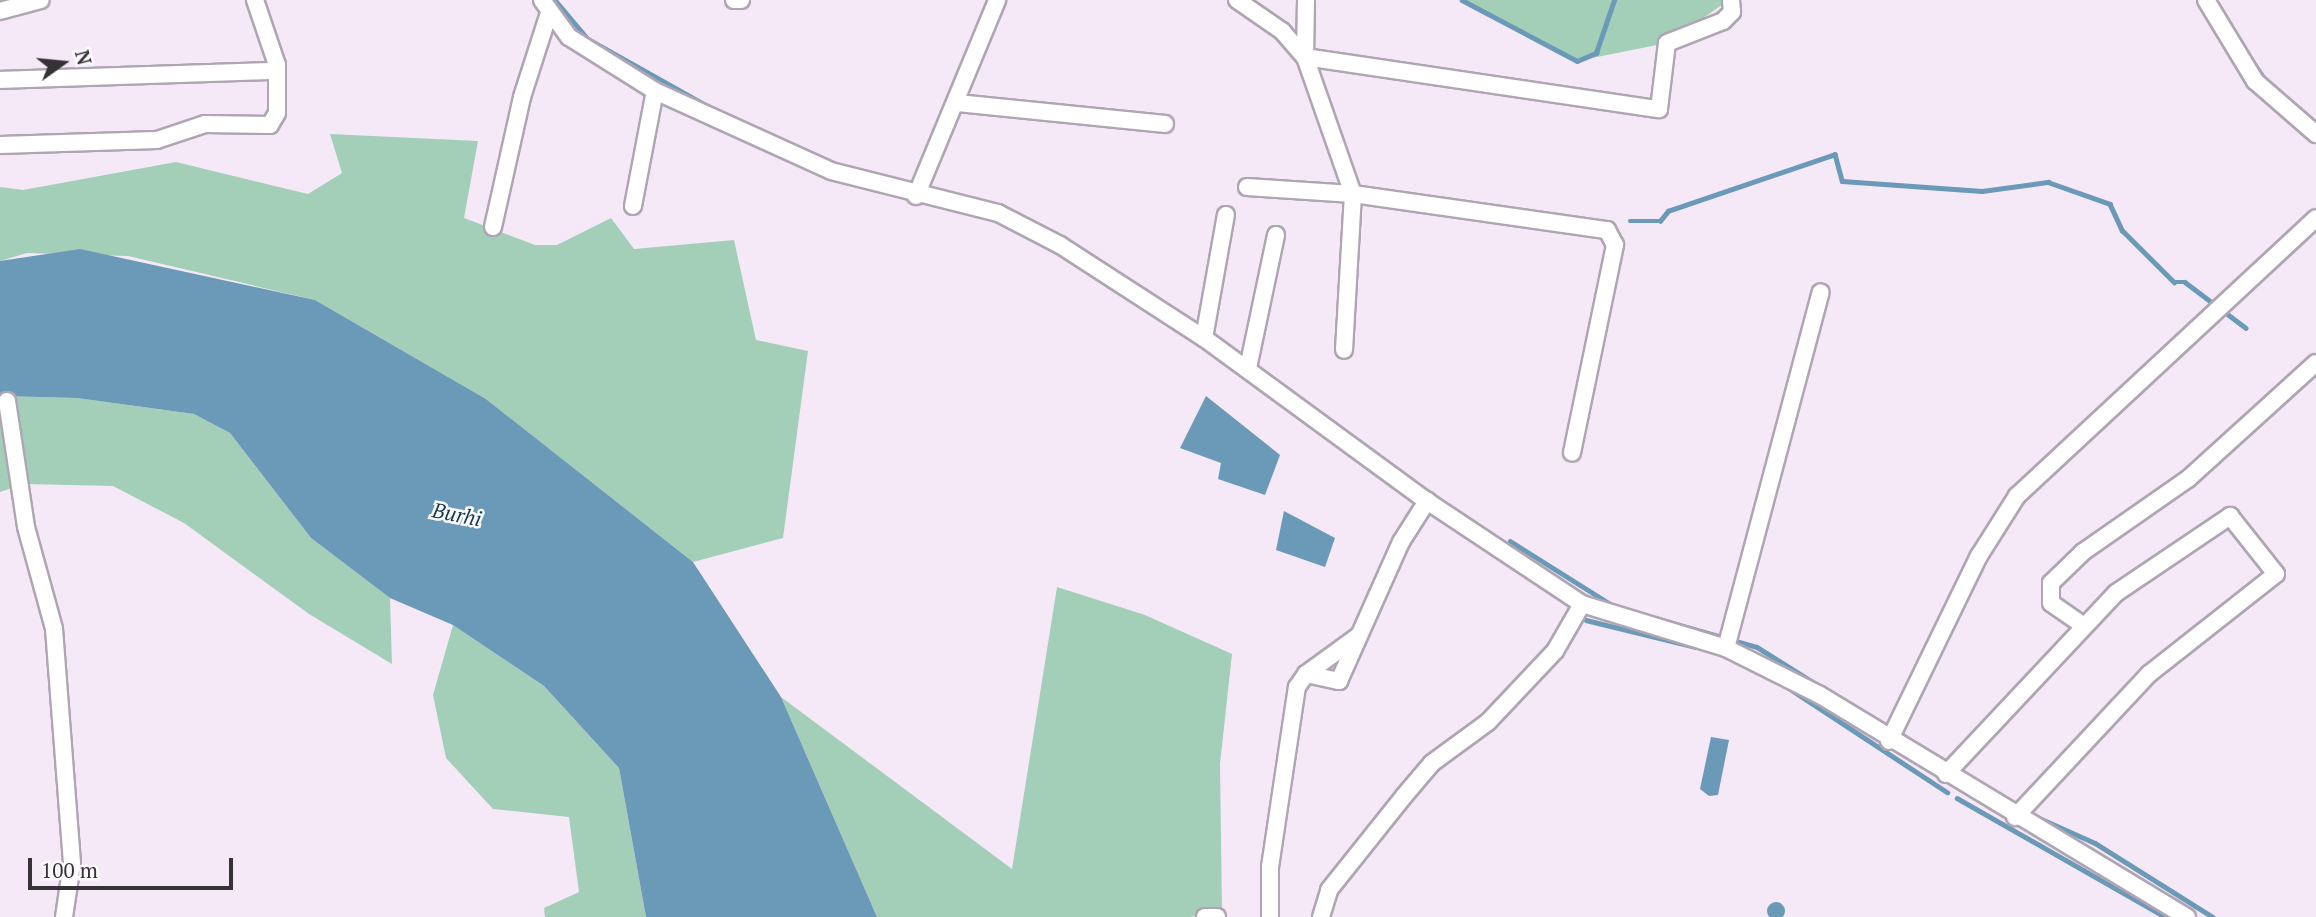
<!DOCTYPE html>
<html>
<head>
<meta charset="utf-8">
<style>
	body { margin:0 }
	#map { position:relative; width:2316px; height:917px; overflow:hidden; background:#f5e9f8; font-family:"PT Serif",serif }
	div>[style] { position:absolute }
	.green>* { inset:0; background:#a3cfb8 }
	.water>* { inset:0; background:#6b99b8 }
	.round { border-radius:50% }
	.stream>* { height:4.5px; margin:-2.25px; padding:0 2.25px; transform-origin:2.25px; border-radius:2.25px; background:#6b99b8 }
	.roads { filter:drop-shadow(2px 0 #afa5b3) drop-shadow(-2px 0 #afa5b3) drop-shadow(0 2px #afa5b3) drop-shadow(0 -2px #afa5b3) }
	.minor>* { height:16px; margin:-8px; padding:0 8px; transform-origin:8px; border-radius:8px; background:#fff }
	span { translate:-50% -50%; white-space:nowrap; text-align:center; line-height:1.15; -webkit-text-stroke:5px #fcfafd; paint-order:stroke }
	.water-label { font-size:21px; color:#143950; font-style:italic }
	.north { position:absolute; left:28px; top:28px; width:70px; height:70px; -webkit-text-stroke:5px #fcfafd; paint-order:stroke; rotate:75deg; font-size:19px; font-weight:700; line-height:28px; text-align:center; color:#373238 }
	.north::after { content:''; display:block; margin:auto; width:24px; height:32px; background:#373238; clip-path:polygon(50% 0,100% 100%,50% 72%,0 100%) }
	.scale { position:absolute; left:28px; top:858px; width:205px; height:32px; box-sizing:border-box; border:4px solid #373238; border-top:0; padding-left:9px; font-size:21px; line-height:24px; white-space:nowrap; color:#373238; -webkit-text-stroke:5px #fcfafd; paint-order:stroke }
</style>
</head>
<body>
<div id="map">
	<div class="green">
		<div style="clip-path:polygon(1462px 0,1722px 0,1722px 5px,1667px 43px,1577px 61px)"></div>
		<div style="clip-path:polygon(330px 134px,478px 141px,464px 218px,535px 245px,557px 245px,611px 218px,634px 249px,734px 240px,756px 340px,808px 351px,783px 538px,693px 562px,486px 399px,315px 300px,128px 256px,27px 253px,0 261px,0 187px,23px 190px,176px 162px,308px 194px,342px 173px)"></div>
		<div style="clip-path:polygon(0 396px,77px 398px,194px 414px,230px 433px,311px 538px,390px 598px,392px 664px,309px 614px,184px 523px,113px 486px,24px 484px,0 492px)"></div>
		<div style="clip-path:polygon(1057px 587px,1145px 615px,1232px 654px,1220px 764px,1222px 911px,1190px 917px,877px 917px,781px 697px,1012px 869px)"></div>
		<div style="clip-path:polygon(453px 625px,544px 686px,619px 768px,646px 917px,545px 917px,544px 908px,579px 892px,569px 817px,493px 809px,446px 758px,433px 695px)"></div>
	</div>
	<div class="water">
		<div style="clip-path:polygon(80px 249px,315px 300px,486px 399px,693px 562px,781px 697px,877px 917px,646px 917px,619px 768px,544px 686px,453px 625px,390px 598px,311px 538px,230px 433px,194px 414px,77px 398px,0 396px,0 261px)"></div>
		<div style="clip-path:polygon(1206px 396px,1280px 455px,1265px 495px,1218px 479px,1221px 463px,1180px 448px)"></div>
		<div style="clip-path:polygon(1284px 511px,1335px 538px,1325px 567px,1276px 550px)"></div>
		<div style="clip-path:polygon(1711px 737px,1729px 740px,1718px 795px,1709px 796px,1700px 789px)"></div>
		<div class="round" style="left:1767px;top:902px;width:18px;height:18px"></div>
	</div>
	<div class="stream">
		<div style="left:555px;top:0;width:51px;rotate:49.8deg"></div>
		<div style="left:588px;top:39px;width:139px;rotate:29.3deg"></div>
		<div style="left:1462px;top:0;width:130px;rotate:27.9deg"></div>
		<div style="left:1577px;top:61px;width:21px;rotate:-23deg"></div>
		<div style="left:1596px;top:53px;width:56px;rotate:-71.2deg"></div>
		<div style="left:2245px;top:50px;width:37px;rotate:56deg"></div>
		<div style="left:1630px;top:221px;width:30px"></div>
		<div style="left:1660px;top:221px;width:13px;rotate:-51deg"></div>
		<div style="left:1668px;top:211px;width:176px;rotate:-18.8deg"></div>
		<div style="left:1835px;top:154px;width:28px;rotate:75deg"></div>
		<div style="left:1842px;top:181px;width:140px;rotate:4.1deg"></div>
		<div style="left:1982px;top:191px;width:67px;rotate:-7.8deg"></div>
		<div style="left:2048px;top:182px;width:66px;rotate:19.5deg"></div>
		<div style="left:2110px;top:204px;width:29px;rotate:65deg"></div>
		<div style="left:2122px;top:230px;width:74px;rotate:45deg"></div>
		<div style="left:2174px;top:282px;width:11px"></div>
		<div style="left:2185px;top:282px;width:76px;rotate:37deg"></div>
		<div style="left:1463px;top:516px;width:14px;rotate:30deg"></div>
		<div style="left:1510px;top:541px;width:120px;rotate:32.1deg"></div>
		<div style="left:1634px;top:612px;width:128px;rotate:15.9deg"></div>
		<div style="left:1757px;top:647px;width:70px;rotate:32.1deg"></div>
		<div style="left:1586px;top:620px;width:113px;rotate:13.8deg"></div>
		<div style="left:1781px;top:683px;width:199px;rotate:33.3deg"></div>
		<div style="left:1900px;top:733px;width:19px;rotate:36deg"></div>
		<div style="left:1957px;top:798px;width:241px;rotate:29.7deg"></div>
		<div style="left:2028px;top:813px;width:73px;rotate:24.1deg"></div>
		<div style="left:2095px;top:843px;width:139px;rotate:32.1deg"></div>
	</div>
	<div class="roads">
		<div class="minor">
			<div style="left:542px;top:0;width:46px;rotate:53.9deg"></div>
			<div style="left:569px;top:37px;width:102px;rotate:32.1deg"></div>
			<div style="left:655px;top:91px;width:193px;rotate:24.4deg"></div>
			<div style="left:831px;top:171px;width:172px;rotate:14.1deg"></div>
			<div style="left:998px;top:213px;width:70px;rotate:27.3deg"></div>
			<div style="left:1060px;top:245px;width:171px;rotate:32.9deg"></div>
			<div style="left:1204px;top:338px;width:276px;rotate:36.2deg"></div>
			<div style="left:1427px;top:501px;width:186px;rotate:33.6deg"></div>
			<div style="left:1582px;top:604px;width:151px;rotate:17deg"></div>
			<div style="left:1726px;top:648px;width:105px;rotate:26.6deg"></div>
			<div style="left:1820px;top:695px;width:429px;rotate:31.2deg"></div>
			<div style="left:734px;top:0;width:7px"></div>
			<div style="left:1237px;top:0;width:55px;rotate:34.6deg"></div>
			<div style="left:1282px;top:31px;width:35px;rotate:49deg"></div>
			<div style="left:1305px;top:57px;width:358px;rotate:8.4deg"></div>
			<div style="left:1659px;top:109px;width:66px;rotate:-83.1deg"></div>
			<div style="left:1667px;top:43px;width:60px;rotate:-21.4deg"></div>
			<div style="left:1723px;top:21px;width:13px;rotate:-45deg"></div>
			<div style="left:1732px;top:12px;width:12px;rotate:-95deg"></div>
			<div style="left:1306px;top:0;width:57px;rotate:91deg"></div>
			<div style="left:1305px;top:57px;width:145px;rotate:70.7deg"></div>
			<div style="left:1353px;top:194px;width:156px;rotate:93.3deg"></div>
			<div style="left:2206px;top:0;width:95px;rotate:58.8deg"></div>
			<div style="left:2255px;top:81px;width:81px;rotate:41deg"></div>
			<div style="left:0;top:11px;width:42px;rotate:-15deg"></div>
			<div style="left:0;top:80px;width:277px;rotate:-1.9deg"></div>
			<div style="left:958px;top:103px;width:208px;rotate:5.8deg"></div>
			<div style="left:0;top:145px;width:157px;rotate:-1.8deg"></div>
			<div style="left:157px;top:140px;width:51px;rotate:-18.4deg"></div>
			<div style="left:205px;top:124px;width:65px;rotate:0.9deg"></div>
			<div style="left:270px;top:125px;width:14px;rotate:-60deg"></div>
			<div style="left:277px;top:113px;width:48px;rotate:-90deg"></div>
			<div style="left:277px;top:65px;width:69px;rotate:-108.7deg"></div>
			<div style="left:1247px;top:187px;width:106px;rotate:3.8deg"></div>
			<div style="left:1353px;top:194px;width:257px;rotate:8.1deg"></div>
			<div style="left:1607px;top:230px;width:17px;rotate:62deg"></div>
			<div style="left:1615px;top:245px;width:212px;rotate:101.7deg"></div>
			<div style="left:916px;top:196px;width:212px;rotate:-67.5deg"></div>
			<div style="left:633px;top:206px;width:117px;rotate:-79.2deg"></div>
			<div style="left:493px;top:227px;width:133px;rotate:-77.4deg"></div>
			<div style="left:522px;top:97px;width:88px;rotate:-72.2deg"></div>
			<div style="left:1204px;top:338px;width:125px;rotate:-79.9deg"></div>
			<div style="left:1248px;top:368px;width:136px;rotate:-78.1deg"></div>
			<div style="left:7px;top:401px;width:127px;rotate:81.4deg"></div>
			<div style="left:26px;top:527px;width:106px;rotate:74.6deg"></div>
			<div style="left:54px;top:629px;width:235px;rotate:85.6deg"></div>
			<div style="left:72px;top:863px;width:55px;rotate:98.4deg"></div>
			<div style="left:2084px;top:626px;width:40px;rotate:-145.1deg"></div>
			<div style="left:2051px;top:603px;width:20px;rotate:-90deg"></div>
			<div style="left:2051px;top:583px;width:45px;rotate:-44.1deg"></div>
			<div style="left:2083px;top:552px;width:129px;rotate:-34.9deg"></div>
			<div style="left:2189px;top:478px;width:171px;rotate:-42.2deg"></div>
			<div style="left:1726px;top:648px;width:368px;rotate:-75.1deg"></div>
			<div style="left:1306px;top:674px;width:63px;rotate:-36deg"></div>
			<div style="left:1889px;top:741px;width:206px;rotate:-64.1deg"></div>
			<div style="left:1979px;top:556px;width:71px;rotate:-57.7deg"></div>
			<div style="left:2017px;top:496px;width:408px;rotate:-42.9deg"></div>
			<div style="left:1946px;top:774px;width:248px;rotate:-46.8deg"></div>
			<div style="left:2116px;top:593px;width:138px;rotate:-34deg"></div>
			<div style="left:2230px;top:516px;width:74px;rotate:51.6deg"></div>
			<div style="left:2276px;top:574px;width:162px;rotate:141.8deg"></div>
			<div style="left:2149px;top:674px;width:196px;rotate:133.1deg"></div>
			<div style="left:1205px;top:917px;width:12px"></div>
			<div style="left:1270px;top:917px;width:50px;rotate:-90deg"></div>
			<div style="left:1270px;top:867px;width:182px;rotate:-81.5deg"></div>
			<div style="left:1297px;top:687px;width:16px;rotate:-55deg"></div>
			<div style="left:1306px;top:674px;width:34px;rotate:12deg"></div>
			<div style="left:1339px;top:681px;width:152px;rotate:-66deg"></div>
			<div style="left:1401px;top:542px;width:49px;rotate:-57.6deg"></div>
			<div style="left:1321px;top:917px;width:28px;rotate:-73deg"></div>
			<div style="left:1329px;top:890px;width:120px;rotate:-51.4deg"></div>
			<div style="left:1404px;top:796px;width:43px;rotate:-49.7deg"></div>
			<div style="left:1432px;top:763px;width:69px;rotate:-36.2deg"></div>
			<div style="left:1488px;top:722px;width:98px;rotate:-46.7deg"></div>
			<div style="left:1555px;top:651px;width:54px;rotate:-60.1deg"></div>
		</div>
	</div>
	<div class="water-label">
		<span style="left:457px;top:514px;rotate:11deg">Burhi</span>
	</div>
	<div class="north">N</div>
	<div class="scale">100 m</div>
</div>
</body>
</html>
